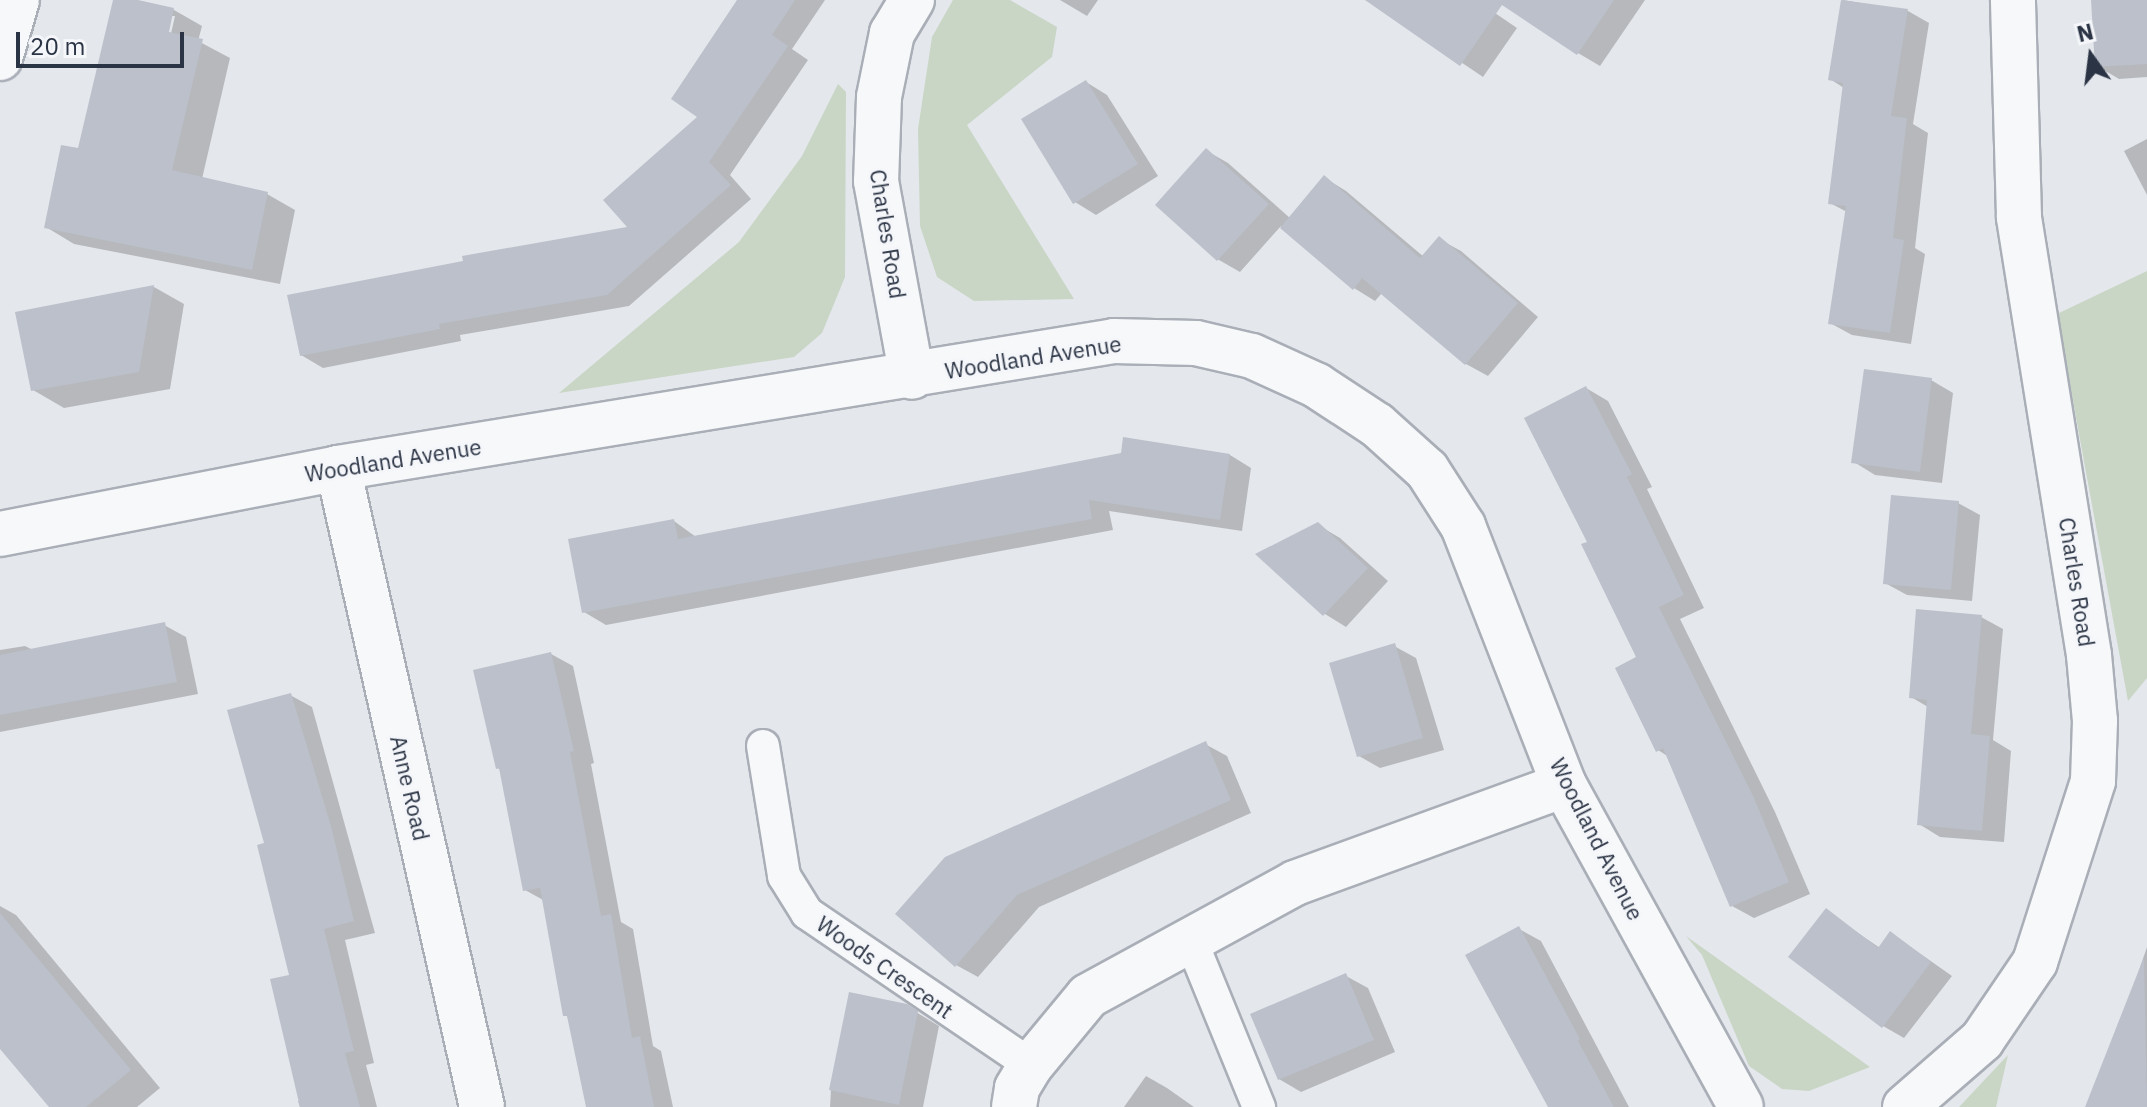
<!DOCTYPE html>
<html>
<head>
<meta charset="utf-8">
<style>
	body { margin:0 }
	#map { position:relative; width:2147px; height:1107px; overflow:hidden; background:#e4e7ec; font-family:"IBM Plex Sans",sans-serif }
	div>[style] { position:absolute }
	.green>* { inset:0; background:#c9d6c5 }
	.shadow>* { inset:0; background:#0003 }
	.building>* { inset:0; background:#bbc0ca }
	.roads { filter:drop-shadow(2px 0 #a9aeb7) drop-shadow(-2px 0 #a9aeb7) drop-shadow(0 2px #a9aeb7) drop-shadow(0 -2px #a9aeb7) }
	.service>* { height:32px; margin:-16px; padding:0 16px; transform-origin:16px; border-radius:16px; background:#f7f8fa }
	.minor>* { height:44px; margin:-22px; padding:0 22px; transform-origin:22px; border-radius:22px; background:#f7f8fa }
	span { translate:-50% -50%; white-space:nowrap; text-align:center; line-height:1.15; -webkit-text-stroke:6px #f4f6f9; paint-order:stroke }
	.street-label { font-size:22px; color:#2b3445 }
	.north { position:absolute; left:2051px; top:16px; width:80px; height:80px; -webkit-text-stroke:6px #f4f6f9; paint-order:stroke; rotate:346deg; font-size:22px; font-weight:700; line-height:32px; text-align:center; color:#2b3445 }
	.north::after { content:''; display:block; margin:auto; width:28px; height:36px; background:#2b3445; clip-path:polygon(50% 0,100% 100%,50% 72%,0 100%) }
	.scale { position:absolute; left:16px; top:32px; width:168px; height:36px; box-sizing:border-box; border:4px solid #2b3445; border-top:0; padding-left:10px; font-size:24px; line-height:28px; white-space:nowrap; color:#2b3445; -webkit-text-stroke:6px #f4f6f9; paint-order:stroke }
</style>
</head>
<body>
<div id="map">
	<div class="green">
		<div style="clip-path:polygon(953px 0,1010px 0,1057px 27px,1052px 57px,967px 125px,1074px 299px,974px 301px,937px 277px,920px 226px,918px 129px,932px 37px)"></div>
		<div style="clip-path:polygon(838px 84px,846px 92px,845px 277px,822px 333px,794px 357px,559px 393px,739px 242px,802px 156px)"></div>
		<div style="clip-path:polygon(2147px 271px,2147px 678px,2128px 701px,2057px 314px)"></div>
		<div style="clip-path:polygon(1686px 936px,1870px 1067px,1809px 1091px,1782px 1089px,1749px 1066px,1702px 955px)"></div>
		<div style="clip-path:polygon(2008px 1055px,1996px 1107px,1959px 1107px)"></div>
	</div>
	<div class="shadow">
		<div style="clip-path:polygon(evenodd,115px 0,174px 10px,202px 26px,198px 41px,230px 58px,202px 179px,267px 194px,295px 210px,280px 284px,74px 244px,46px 227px,80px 151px,115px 0,170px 16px,175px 16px,169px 42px,165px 41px,170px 16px)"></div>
		<div style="clip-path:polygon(740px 0,825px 0,792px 49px,808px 60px,730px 175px,751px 199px,629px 306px,460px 335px,461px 341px,323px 368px,301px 355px,631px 228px,700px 117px)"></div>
		<div style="clip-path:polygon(1060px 0,1098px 0,1087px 16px)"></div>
		<div style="clip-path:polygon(1391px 0,1476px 0,1517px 28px,1483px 77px,1388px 13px)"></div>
		<div style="clip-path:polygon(1539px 0,1645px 0,1600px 66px,1578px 53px)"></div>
		<div style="clip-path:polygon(1843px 0,1908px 11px,1929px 23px,1913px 124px,1928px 133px,1915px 248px,1925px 254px,1911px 344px,1852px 335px,1830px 323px,1847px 212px,1830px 203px,1844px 88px,1830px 79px)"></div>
		<div style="clip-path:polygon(2093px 0,2147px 0,2147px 77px,2119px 79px,2097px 66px)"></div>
		<div style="clip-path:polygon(1086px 82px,1107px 95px,1158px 176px,1096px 215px,1075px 202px)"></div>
		<div style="clip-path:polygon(2147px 139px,2147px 195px,2124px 151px)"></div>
		<div style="clip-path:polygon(1207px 151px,1228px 163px,1290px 218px,1325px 178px,1346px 191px,1424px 257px,1439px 239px,1461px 251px,1538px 317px,1488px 376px,1466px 364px,1382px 293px,1375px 301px,1354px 288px,1281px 226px,1240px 272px,1219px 260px,1158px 205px)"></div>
		<div style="clip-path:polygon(154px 287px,184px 304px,170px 389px,64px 408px,33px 390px,17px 314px)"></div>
		<div style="clip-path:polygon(1931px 380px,1953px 393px,1942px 483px,1875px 475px,1854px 462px)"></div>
		<div style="clip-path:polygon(1586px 388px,1608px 401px,1652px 487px,1647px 489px,1704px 608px,1680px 619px,1775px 812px,1810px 894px,1754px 918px,1732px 906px,1669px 757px,1658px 750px,1638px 658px,1589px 543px)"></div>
		<div style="clip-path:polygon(1230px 455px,1251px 468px,1242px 531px,1109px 511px,1113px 530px,606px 625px,584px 612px,674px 521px,696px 537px)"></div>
		<div style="clip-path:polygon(1958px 503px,1980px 515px,1972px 601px,1907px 595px,1885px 583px)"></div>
		<div style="clip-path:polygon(1318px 525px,1340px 538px,1388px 581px,1346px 627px,1325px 614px,1259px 555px)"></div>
		<div style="clip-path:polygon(1981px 617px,2003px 629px,1993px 740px,2011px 751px,2004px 842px,1940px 837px,1919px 824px,1928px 707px,1911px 697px)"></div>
		<div style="clip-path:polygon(164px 625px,186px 637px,198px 694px,0 732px,0 650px,25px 646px,33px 650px)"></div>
		<div style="clip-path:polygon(1394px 646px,1416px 658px,1444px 750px,1380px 768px,1359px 756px)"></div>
		<div style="clip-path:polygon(551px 654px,573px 666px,594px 763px,591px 764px,621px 922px,633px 929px,653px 1046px,661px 1051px,673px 1107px,588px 1107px,570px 1018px,565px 1015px,545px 901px,525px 890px,502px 770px,497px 768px)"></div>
		<div style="clip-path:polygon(290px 695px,312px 707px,375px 933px,345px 940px,374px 1063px,366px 1065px,377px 1107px,300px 1107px,298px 1101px,301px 1100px,291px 976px,267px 844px)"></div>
		<div style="clip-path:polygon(1205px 744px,1227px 756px,1251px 813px,1039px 907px,978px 977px,956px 965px,898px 914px)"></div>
		<div style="clip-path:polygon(0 906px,16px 915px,160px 1088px,137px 1107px,51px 1107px,0 1046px)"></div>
		<div style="clip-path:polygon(1826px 911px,1880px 948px,1891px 933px,1952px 976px,1904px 1038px,1883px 1026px)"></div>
		<div style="clip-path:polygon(1519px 929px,1541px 941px,1629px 1107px,1549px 1107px)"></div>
		<div style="clip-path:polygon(2147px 947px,2147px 1107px,2087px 1107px,2121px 1023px)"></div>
		<div style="clip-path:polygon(1346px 976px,1368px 988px,1395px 1052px,1301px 1092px,1279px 1079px)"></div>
		<div style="clip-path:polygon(906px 1006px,939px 1026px,923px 1107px,830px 1107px,831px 1089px)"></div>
		<div style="clip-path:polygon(1146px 1076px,1167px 1088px,1194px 1107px,1124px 1107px)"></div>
	</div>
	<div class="building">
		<div style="clip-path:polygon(113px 0,138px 0,174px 8px,169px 32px,203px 39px,172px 170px,268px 192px,252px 270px,44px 228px,61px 145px,78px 148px)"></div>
		<div style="clip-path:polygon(737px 0,795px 0,772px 35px,788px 46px,709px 162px,731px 185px,607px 295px,439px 324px,440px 329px,300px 356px,287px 295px,463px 261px,462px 256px,627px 227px,603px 200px,697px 117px,671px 99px)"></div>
		<div style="clip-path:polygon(1365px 0,1614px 0,1577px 55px,1502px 5px,1460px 66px)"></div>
		<div style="clip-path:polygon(1841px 0,1908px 9px,1891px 116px,1907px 118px,1893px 238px,1904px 240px,1890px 333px,1828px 324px,1846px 206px,1828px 204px,1843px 83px,1828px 80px)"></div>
		<div style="clip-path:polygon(2091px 0,2147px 0,2147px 64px,2095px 67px)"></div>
		<div style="clip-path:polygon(1086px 80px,1138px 164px,1073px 204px,1021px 119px)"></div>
		<div style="clip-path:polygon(1206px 148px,1269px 204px,1217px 261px,1155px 205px)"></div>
		<div style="clip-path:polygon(1324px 175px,1420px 258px,1439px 236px,1518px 303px,1465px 365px,1362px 278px,1353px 290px,1280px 228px)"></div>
		<div style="clip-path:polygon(154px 285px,139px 372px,31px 391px,15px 312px)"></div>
		<div style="clip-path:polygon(1864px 369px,1932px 378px,1920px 472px,1851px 463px)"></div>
		<div style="clip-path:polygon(1586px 386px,1632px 474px,1627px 477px,1684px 595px,1659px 607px,1754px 798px,1789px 882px,1730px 907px,1663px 748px,1656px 752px,1615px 668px,1636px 657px,1581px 544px,1587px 542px,1524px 418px)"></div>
		<div style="clip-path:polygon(1123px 437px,1230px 454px,1220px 520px,1089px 500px,1092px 519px,582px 613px,568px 539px,674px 519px,678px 539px,1121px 453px)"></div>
		<div style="clip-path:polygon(1891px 495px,1959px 501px,1951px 590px,1883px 584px)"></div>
		<div style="clip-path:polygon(1318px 522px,1368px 568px,1323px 616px,1255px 554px)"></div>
		<div style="clip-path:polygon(1916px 609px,1982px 615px,1971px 734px,1990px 736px,1982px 831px,1917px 825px,1927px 700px,1909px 698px)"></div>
		<div style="clip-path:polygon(165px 622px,177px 682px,0 715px,0 655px)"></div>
		<div style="clip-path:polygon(1395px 643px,1423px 738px,1357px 757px,1329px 663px)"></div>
		<div style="clip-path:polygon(551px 652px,574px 751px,570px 752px,601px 916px,611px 914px,632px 1038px,640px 1036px,654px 1107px,586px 1107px,567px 1016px,563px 1016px,540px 888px,523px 891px,499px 768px,496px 769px,473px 670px)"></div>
		<div style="clip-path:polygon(291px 693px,331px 826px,354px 921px,324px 929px,354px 1051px,345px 1053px,360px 1107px,300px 1107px,270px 979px,289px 975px,257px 845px,264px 843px,227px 710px)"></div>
		<div style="clip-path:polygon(1206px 741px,1231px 800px,1017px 895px,955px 967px,895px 914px,945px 857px)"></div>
		<div style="clip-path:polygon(1826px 908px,1878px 948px,1890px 931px,1931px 962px,1882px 1028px,1788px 957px)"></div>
		<div style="clip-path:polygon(0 913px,131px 1070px,86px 1107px,49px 1107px,0 1049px)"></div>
		<div style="clip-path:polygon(1519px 926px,1580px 1039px,1578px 1041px,1614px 1107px,1548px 1107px,1465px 955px)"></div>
		<div style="clip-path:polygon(2144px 957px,2147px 1107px,2085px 1107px)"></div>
		<div style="clip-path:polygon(1346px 973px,1374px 1040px,1278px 1080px,1250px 1014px)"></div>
		<div style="clip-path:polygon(849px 992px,907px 1004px,918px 1011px,899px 1105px,829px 1090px)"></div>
	</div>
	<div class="roads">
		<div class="service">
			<div style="left:763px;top:746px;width:132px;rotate:80.8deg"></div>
			<div style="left:784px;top:876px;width:44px;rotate:58.1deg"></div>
			<div style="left:807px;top:913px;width:271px;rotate:34.2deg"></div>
			<div style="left:1190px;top:938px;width:183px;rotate:67.8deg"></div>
		</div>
		<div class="minor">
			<div style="left:912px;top:0;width:39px;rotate:121deg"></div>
			<div style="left:892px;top:33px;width:65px;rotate:101.5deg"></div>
			<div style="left:879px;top:97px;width:84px;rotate:92deg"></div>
			<div style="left:876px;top:181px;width:199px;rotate:79.6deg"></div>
			<div style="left:0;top:58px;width:60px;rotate:-73.7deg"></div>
			<div style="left:338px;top:468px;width:655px;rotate:77.3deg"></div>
			<div style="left:0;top:534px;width:344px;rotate:-11deg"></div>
			<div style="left:338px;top:468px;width:786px;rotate:-9.29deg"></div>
			<div style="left:1114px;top:341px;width:82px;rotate:1.4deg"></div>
			<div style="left:1196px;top:343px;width:57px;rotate:13.1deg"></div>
			<div style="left:1252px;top:356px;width:70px;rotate:24.4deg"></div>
			<div style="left:1316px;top:385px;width:73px;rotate:33.3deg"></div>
			<div style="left:1377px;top:425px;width:67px;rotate:42deg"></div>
			<div style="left:1427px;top:470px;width:67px;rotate:57.3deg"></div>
			<div style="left:1463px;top:526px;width:278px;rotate:68.7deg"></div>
			<div style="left:1564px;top:785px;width:367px;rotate:61.2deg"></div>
			<div style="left:1014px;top:1107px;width:19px;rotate:-81deg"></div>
			<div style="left:1017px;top:1088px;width:27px;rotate:-59deg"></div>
			<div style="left:1031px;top:1065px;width:89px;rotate:-50.4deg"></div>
			<div style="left:1088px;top:996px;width:236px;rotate:-28.6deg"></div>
			<div style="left:1295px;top:883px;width:286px;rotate:-20deg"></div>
			<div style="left:1905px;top:1107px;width:102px;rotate:-41deg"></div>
			<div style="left:1982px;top:1040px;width:94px;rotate:-55.8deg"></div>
			<div style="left:2035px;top:962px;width:190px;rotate:-72.2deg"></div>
			<div style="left:2093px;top:781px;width:60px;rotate:-88.1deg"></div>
			<div style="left:2095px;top:721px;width:66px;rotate:-95.2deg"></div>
			<div style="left:2089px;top:655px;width:444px;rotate:-99.1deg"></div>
			<div style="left:2019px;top:217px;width:217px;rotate:-91.6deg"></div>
		</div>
	</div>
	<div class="street-label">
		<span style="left:888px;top:234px;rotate:81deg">Charles Road</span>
		<span style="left:1033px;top:357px;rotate:-9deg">Woodland Avenue</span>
		<span style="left:393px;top:460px;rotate:-9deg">Woodland Avenue</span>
		<span style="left:2077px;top:582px;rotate:81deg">Charles Road</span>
		<span style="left:410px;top:788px;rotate:77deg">Anne Road</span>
		<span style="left:1597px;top:839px;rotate:63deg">Woodland Avenue</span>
		<span style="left:885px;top:967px;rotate:35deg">Woods Crescent</span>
	</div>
	<div class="north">N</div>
	<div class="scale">20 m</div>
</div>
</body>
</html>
